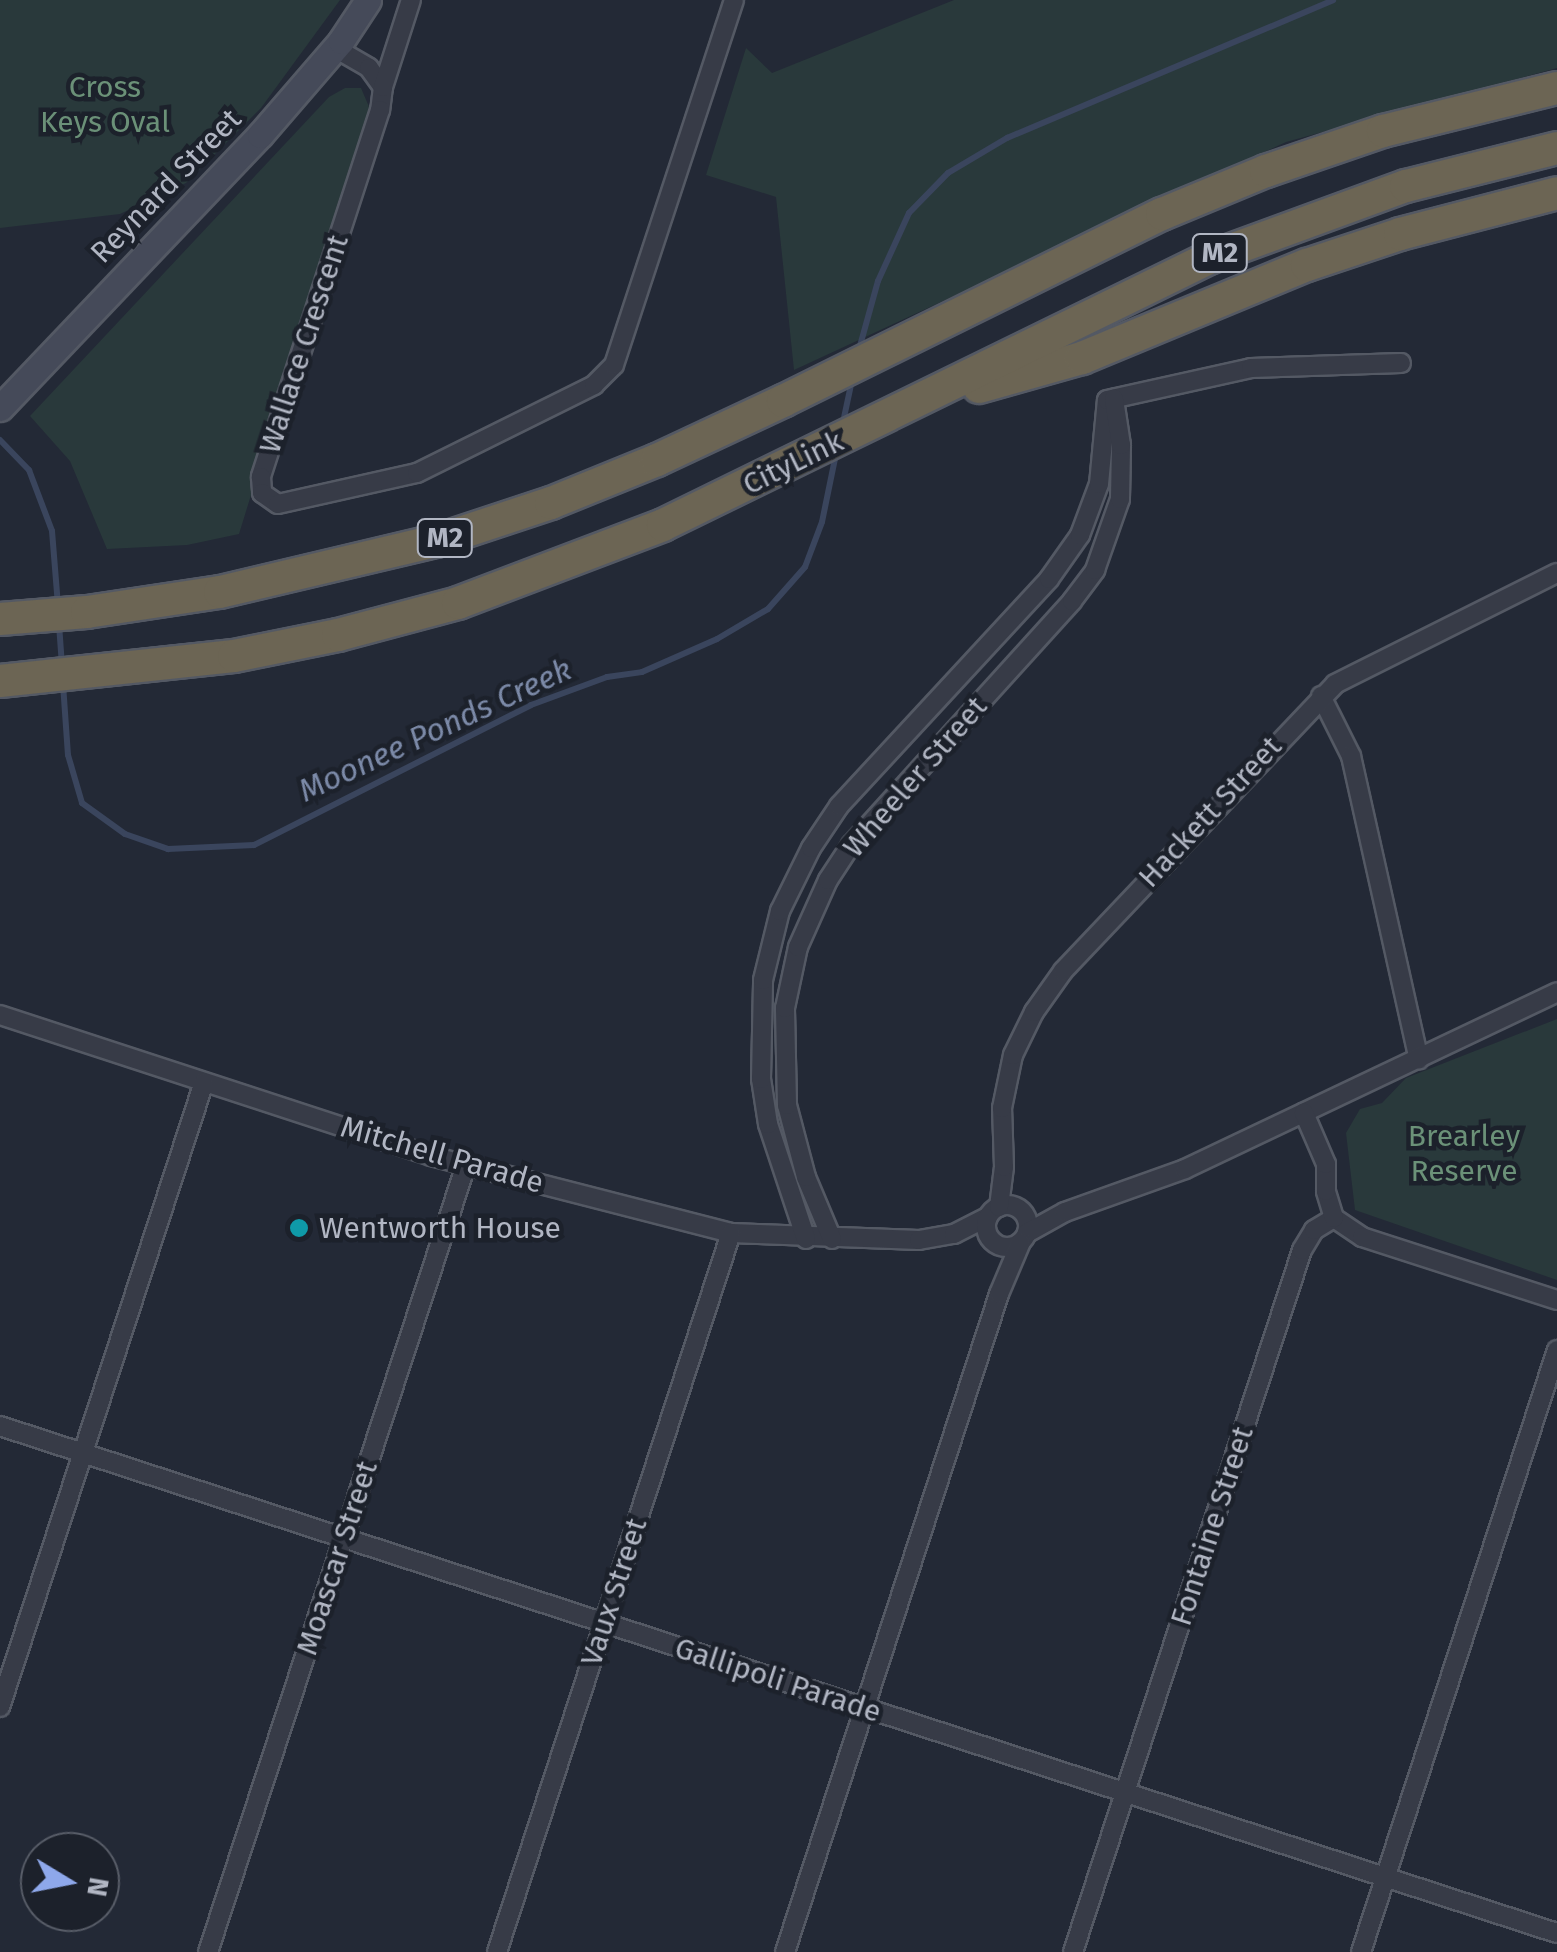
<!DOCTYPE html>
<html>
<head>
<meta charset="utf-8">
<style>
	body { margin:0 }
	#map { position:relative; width:1557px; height:1952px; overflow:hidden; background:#232936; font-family:"Fira Sans",sans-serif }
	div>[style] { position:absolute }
	.green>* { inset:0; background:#29393b }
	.stream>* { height:6px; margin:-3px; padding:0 3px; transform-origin:3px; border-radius:3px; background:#3a455d }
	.roads { filter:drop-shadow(2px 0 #545964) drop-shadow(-2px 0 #545964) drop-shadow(0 2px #545964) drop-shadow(0 -2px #545964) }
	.street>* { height:18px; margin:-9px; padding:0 9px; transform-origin:9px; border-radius:9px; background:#373b47 }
	.street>.ring { margin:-9px; padding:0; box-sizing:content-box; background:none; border:18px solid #373b47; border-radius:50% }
	.secondary>* { height:25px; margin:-12.5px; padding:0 12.5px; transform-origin:12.5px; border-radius:12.5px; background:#454a59 }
	.highway>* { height:32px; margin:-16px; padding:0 16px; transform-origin:16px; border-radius:16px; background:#6c6554 }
	.dots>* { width:28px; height:28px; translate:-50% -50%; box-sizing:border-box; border:5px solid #1c212b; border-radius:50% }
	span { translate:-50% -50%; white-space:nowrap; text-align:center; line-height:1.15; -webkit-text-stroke:9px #1c212b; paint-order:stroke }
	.shield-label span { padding:2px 8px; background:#1c212b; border:2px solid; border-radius:8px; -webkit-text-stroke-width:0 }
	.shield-label { font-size:28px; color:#b1b6c3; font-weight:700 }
	.park-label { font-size:30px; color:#6b9178 }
	.street-label { font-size:30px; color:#b1b6c3 }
	.poi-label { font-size:30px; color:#b1b6c3 }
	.left { translate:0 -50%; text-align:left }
	.water-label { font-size:32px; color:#7c8aa8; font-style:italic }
	.north { position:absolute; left:20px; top:1832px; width:100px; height:100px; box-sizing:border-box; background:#1c212b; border:2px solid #585d68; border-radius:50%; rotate:100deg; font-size:28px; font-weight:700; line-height:40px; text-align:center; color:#b1b6c3 }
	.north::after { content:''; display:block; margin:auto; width:35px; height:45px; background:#8ea8eb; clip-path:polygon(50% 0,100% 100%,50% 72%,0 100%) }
</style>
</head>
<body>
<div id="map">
	<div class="green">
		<div style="clip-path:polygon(0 0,340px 0,261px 108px,186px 183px,120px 214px,0 228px)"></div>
		<div style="clip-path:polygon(954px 0,1557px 0,1557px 68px,1286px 142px,794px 370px,776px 197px,706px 175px,746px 48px,772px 73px)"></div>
		<div style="clip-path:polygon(345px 88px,361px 88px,370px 109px,239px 534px,187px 545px,107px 549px,70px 461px,30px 416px,329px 97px)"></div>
		<div style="clip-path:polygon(1557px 1019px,1557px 1280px,1355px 1210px,1346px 1133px,1360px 1109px,1382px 1103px,1406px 1078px)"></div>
	</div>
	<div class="stream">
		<div style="left:858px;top:353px;width:75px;rotate:-74.5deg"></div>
		<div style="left:878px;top:281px;width:75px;rotate:-65.5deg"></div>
		<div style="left:909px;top:213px;width:56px;rotate:-45.7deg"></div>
		<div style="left:948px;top:173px;width:69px;rotate:-30.7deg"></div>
		<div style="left:1007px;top:138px;width:354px;rotate:-22.9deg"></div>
		<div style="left:842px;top:427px;width:48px;rotate:-78deg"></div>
		<div style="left:0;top:440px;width:42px;rotate:46deg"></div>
		<div style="left:29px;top:470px;width:65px;rotate:69.3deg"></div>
		<div style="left:52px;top:531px;width:75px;rotate:85.4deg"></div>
		<div style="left:59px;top:624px;width:42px;rotate:85.9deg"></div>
		<div style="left:63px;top:684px;width:71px;rotate:86deg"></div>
		<div style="left:68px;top:755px;width:50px;rotate:73.7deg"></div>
		<div style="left:82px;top:803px;width:53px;rotate:35.8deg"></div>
		<div style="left:125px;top:834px;width:46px;rotate:19.2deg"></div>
		<div style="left:168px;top:849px;width:86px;rotate:-2.7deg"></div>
		<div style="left:254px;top:845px;width:310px;rotate:-26.8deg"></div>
		<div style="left:531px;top:705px;width:81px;rotate:-20.2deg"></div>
		<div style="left:607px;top:677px;width:35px;rotate:-8deg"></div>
		<div style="left:642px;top:672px;width:82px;rotate:-23.7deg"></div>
		<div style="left:717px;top:639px;width:59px;rotate:-30.5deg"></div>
		<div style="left:768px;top:609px;width:56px;rotate:-48.6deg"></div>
		<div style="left:805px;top:567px;width:48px;rotate:-69.3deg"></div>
		<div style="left:822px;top:522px;width:69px;rotate:-78.4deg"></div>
	</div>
	<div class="roads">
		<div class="street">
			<div style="left:335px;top:48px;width:39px;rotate:30deg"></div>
			<div style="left:369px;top:68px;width:24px;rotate:54deg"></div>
			<div style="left:383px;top:87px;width:23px;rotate:97deg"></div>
			<div style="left:380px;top:110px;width:386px;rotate:108deg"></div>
			<div style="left:261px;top:477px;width:16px;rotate:86deg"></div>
			<div style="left:262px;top:493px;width:19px;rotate:35deg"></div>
			<div style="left:278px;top:504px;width:142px;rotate:-12.6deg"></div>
			<div style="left:417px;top:473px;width:198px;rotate:-26.4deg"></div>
			<div style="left:594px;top:385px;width:28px;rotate:-45deg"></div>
			<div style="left:614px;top:365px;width:384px;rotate:-71.8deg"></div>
			<div style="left:383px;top:87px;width:91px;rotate:-72.2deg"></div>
			<div style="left:1321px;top:696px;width:67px;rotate:63.4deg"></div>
			<div style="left:1351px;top:756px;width:311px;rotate:77.4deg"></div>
			<div style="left:0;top:1015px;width:453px;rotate:18.1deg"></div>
			<div style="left:431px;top:1156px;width:310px;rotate:14.4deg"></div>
			<div style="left:731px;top:1233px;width:188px;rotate:2.1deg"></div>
			<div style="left:919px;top:1240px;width:36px;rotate:-10deg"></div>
			<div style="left:954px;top:1234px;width:38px;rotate:-27deg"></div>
			<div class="ring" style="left:986px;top:1205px;width:24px;height:24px"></div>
			<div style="left:999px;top:1207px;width:40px;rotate:-82.9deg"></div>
			<div style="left:1004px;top:1167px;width:59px;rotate:-91.9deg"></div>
			<div style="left:1002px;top:1108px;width:54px;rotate:-78.3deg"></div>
			<div style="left:1013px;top:1055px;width:48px;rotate:-64deg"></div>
			<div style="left:1034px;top:1012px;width:50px;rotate:-54.7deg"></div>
			<div style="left:1063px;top:971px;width:395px;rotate:-46.5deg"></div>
			<div style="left:1335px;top:684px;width:248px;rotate:-26.6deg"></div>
			<div style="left:1334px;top:1218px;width:34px;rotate:34deg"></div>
			<div style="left:1362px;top:1237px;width:205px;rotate:17.9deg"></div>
			<div style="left:1027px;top:1233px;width:43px;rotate:-28.9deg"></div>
			<div style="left:1065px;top:1212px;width:127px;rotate:-19.7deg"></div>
			<div style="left:1185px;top:1169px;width:412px;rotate:-25.4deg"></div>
			<div style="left:806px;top:1239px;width:121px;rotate:-108.3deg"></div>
			<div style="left:768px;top:1124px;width:46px;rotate:-98.8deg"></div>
			<div style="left:761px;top:1079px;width:99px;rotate:-88.8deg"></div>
			<div style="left:763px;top:980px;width:71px;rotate:-76.2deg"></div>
			<div style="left:780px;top:911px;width:70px;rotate:-63.8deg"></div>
			<div style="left:811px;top:848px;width:50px;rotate:-56.3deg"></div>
			<div style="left:839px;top:806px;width:309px;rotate:-47.2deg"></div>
			<div style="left:1049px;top:579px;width:54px;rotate:-54.8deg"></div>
			<div style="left:1080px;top:535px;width:54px;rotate:-69.6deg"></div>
			<div style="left:1099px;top:484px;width:84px;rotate:-84.6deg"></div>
			<div style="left:1107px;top:400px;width:148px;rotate:-12.5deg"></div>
			<div style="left:1251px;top:368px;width:150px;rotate:-1.9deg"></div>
			<div style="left:832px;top:1239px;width:67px;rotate:-112.8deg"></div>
			<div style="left:806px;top:1177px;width:74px;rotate:-104.8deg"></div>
			<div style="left:787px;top:1105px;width:97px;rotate:-91.2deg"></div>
			<div style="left:785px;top:1008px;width:62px;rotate:-78deg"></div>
			<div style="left:798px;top:947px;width:73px;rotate:-65.9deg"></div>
			<div style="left:828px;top:880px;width:42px;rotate:-56.7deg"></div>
			<div style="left:851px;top:845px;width:329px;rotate:-47.8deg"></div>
			<div style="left:1072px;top:601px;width:39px;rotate:-53deg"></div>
			<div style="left:1095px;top:570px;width:75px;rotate:-70.6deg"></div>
			<div style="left:1120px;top:499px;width:54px;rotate:-88.9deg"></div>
			<div style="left:1121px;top:445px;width:47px;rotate:-98.7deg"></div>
			<div style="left:0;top:1426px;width:1637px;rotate:18.04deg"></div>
			<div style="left:0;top:1707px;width:657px;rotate:-71.92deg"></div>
			<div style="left:208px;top:1952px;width:828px;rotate:-71.85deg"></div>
			<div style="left:497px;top:1952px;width:756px;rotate:-71.97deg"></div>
			<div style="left:785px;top:1952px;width:692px;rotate:-71.98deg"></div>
			<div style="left:999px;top:1294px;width:56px;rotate:-67.1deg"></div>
			<div style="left:1073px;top:1952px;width:738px;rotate:-71.93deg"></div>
			<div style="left:1302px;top:1250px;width:23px;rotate:-59deg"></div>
			<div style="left:1314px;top:1230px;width:23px;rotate:-31deg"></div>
			<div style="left:1334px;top:1218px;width:28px;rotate:-107deg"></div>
			<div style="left:1326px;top:1191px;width:27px;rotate:-90deg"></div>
			<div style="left:1326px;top:1164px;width:56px;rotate:-113.3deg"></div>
			<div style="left:1361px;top:1952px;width:633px;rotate:-71.97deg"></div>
		</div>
		<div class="secondary">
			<div style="left:0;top:408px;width:377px;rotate:-46.4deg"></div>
			<div style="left:260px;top:135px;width:124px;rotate:-49.2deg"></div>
			<div style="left:341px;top:41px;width:49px;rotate:-56.6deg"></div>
		</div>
		<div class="highway">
			<div style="left:979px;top:387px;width:107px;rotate:-15.7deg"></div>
			<div style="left:1082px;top:358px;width:243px;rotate:-22.5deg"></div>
			<div style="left:1307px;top:265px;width:98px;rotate:-18.4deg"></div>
			<div style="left:1400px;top:234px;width:162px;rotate:-14.6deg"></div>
			<div style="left:0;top:619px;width:87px;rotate:-4.6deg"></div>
			<div style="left:87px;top:612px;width:134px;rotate:-8.6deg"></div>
			<div style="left:220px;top:592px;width:222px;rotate:-13.3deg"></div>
			<div style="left:436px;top:541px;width:121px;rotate:-18.3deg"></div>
			<div style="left:551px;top:503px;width:114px;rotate:-22.1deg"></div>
			<div style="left:657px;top:460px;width:139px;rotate:-25.1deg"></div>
			<div style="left:783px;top:401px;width:423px;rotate:-26.3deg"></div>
			<div style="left:1162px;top:214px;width:113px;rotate:-22.5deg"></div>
			<div style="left:1266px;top:171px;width:124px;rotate:-18.9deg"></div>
			<div style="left:1383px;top:131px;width:179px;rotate:-13.9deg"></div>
			<div style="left:0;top:681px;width:235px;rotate:-6.1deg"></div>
			<div style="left:234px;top:656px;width:106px;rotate:-11.4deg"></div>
			<div style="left:338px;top:635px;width:124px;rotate:-14.9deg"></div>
			<div style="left:458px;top:603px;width:219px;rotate:-20.8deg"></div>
			<div style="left:663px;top:525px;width:608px;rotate:-26.06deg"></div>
			<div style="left:1209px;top:258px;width:210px;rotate:-20.1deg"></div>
			<div style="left:1406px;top:186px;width:156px;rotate:-14.1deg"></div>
		</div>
	</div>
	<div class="dots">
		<div style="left:299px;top:1228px;background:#0f9aa8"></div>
	</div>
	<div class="shield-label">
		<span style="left:1220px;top:253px">M2</span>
		<span style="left:445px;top:538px">M2</span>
	</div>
	<div class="park-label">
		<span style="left:105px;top:104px">Cross<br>Keys Oval</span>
		<span style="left:1464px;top:1153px">Brearley<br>Reserve</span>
	</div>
	<div class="street-label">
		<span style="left:166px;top:186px;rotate:-46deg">Reynard Street</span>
		<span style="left:304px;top:344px;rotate:-72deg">Wallace Crescent</span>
		<span style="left:793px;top:463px;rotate:-26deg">CityLink</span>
		<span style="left:915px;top:777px;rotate:-49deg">Wheeler Street</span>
		<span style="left:1210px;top:812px;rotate:-47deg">Hackett Street</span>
		<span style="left:442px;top:1155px;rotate:16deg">Mitchell Parade</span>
		<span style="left:1212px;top:1526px;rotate:-72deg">Fontaine Street</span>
		<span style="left:337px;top:1558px;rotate:-72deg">Moascar Street</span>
		<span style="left:614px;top:1592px;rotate:-72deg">Vaux Street</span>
		<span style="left:778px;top:1680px;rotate:18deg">Gallipoli Parade</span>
	</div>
	<div class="poi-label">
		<span class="left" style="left:319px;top:1228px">Wentworth House</span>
	</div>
	<div class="water-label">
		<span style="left:435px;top:730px;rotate:-25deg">Moonee Ponds Creek</span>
	</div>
	<div class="north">N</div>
</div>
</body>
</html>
